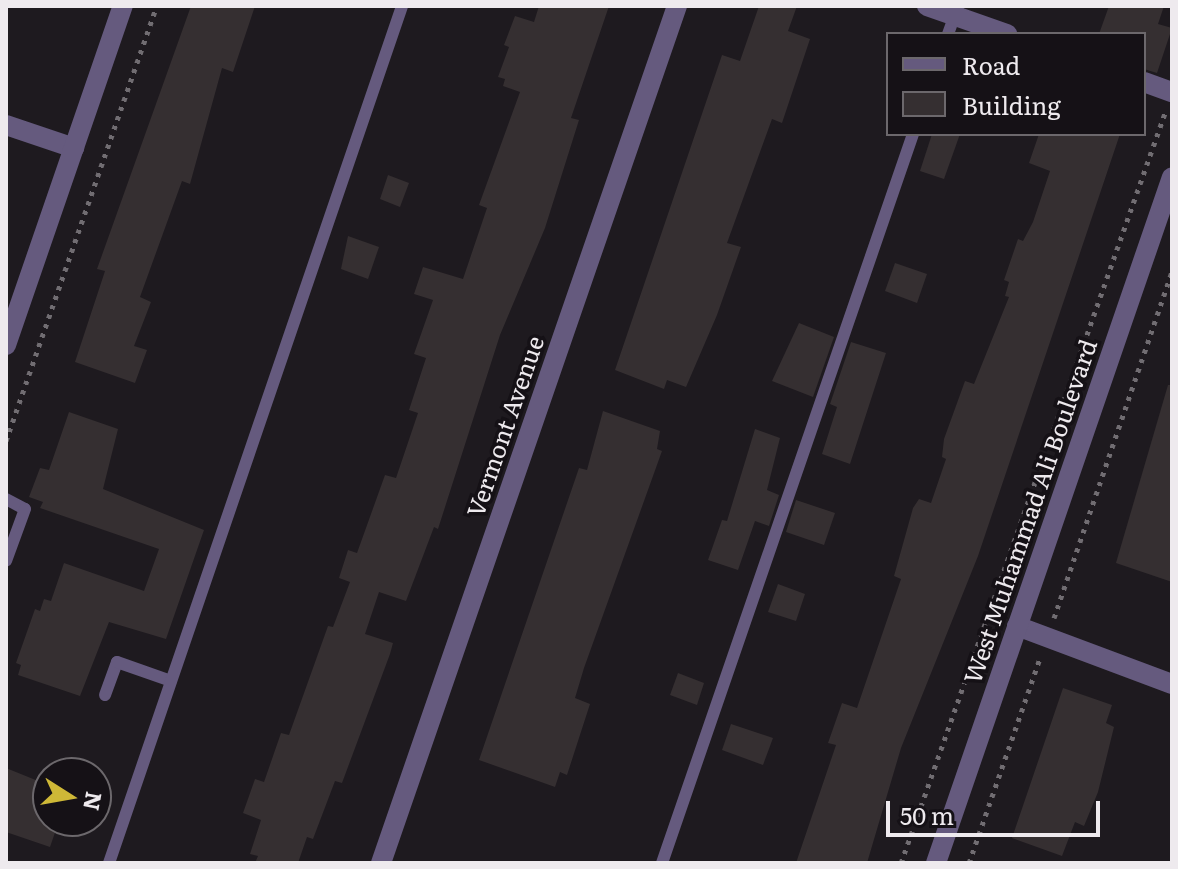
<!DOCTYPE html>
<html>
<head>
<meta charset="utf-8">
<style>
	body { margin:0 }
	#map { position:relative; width:1178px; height:869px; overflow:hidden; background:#1e1a1f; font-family:Literata,serif }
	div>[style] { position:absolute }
	.building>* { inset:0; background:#352f31 }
	.path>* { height:5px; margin-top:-2.5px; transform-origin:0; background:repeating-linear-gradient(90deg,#716d72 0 4px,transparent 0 10px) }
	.service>* { height:12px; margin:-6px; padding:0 6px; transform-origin:6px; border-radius:6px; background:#655a7e }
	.minor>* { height:20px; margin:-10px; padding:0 10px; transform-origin:10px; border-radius:10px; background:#655a7e }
	.tertiary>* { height:20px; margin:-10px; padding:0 10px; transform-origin:10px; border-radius:10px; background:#655a7e }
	span { translate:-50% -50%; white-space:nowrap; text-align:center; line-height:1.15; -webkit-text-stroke:7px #151116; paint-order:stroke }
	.street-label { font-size:24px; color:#eeeaee }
	.frame { position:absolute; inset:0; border:8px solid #eeeaee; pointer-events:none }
	.legend { position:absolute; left:886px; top:32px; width:260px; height:104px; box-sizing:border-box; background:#151116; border:2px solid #6c686c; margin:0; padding:10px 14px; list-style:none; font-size:24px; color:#eeeaee }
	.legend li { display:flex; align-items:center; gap:16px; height:40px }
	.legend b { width:40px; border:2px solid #6c686c }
	.north { position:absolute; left:32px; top:757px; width:80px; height:80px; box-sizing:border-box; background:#151116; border:2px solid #6c686c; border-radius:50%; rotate:101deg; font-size:22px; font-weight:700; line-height:32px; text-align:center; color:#eeeaee }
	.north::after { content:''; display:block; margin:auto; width:28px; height:36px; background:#ceb837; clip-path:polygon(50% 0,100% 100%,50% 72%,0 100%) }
	.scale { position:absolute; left:886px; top:801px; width:214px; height:36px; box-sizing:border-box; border:4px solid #eeeaee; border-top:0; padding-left:10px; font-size:24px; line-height:28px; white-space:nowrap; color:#eeeaee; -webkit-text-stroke:6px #151116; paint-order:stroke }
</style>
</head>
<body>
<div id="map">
	<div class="building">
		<div style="clip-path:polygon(191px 6px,255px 6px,233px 72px,222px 68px,190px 184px,182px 181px,140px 297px,151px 302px,134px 346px,147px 350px,135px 383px,75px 362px,105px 271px,97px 269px)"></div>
		<div style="clip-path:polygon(539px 6px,609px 6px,571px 118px,579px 120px,545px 228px,500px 335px,438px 529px,434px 527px,406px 601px,379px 592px,365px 634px,393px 643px,390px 654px,342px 783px,335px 781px,313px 839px,307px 837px,298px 863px,255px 863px,258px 856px,250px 854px,261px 820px,243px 813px,255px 779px,264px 782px,281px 733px,289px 735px,328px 626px,333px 627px,350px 582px,339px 578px,348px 550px,357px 553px,385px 475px,396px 478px,418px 413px,409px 410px,426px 358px,414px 354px,433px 300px,414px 294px,423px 267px,463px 279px,487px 208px,479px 205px,520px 92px,503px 86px,505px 79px,498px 77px,509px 47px,504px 45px,515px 16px,534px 22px)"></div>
		<div style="clip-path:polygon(759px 6px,797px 6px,788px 31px,810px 39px,782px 123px,772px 119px,727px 243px,741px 247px,717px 315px,686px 387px,667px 380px,664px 389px,615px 370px,722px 55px,740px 61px)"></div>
		<div style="clip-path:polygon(1109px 6px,1164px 6px,1158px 24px,1172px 28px,1157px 73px,1144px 69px,1144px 34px,1099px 34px)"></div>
		<div style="clip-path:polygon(932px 134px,960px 134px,944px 179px,920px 171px)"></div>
		<div style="clip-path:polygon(1039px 134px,1120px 134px,978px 556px,901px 748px,867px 863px,796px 863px,836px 745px,828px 743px,842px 703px,857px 708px,901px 579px,894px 576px,913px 508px,919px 499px,931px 503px,946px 459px,942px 457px,944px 439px,965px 381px,974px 384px,1009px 297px,1005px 296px,1009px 282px,1004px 280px,1018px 239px,1023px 241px,1033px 222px,1050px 171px,1029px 163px)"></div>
		<div style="clip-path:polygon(388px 175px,409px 183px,400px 207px,380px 199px)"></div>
		<div style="clip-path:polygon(348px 236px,379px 247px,368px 279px,341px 269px)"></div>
		<div style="clip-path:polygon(895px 263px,927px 274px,917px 303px,885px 291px)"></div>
		<div style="clip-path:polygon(799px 323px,834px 337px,813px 397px,772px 381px)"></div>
		<div style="clip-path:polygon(851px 342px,886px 353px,850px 464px,822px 454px,837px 407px,830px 404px)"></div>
		<div style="clip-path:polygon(1168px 385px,1172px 385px,1172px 582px,1116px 563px)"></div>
		<div style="clip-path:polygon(603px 411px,660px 431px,657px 449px,662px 451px,584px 668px,575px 698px,590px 704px,567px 775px,560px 772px,555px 787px,479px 760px,579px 468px,587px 470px)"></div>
		<div style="clip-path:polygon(69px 412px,118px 429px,103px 489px,204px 530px,166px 639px,109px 622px,80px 696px,18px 675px,21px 665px,16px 663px,35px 609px,40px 611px,44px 599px,51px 601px,64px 563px,144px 591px,159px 549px,40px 508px,43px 502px,29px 497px,40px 468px,49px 470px)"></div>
		<div style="clip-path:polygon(755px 429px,780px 438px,767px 490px,779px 495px,769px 526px,755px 521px,738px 570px,708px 560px,722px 520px,727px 521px)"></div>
		<div style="clip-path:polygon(796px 500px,835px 513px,824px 545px,786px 532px)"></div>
		<div style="clip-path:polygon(778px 584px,805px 594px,796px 621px,768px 612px)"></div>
		<div style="clip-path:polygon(678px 673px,704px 683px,697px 705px,670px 695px)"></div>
		<div style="clip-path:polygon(1063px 688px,1112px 705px,1106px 723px,1114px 727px,1098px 792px,1084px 826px,1075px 822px,1062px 856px,1012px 838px)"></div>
		<div style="clip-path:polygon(731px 724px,773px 738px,763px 765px,722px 750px)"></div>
		<div style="clip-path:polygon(6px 768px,48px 785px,48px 821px,59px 821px,50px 847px,6px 832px)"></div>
	</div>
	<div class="path">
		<div style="left:6px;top:441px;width:460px;rotate:-70.9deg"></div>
		<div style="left:1054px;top:618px;width:367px;rotate:-71.2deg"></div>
		<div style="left:901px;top:863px;width:795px;rotate:-70.61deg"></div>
		<div style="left:969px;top:863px;width:217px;rotate:-70.9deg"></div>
	</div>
	<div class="service">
		<div style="left:948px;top:34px;width:30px;rotate:-70deg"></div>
		<div style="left:6px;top:499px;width:21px;rotate:28deg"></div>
		<div style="left:25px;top:509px;width:55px;rotate:110.1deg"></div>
		<div style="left:105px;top:695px;width:35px;rotate:-70deg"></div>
		<div style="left:117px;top:662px;width:57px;rotate:19.4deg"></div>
		<div style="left:109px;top:863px;width:906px;rotate:-71.12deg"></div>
		<div style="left:662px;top:863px;width:771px;rotate:-71deg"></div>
	</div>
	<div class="minor">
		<div style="left:927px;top:6px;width:85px;rotate:19.3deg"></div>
		<div style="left:1144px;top:82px;width:30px;rotate:20deg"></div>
		<div style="left:6px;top:125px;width:72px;rotate:18.7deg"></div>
		<div style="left:1017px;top:626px;width:165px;rotate:20.5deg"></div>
		<div style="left:381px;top:863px;width:907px;rotate:-70.95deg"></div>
	</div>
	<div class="tertiary">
		<div style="left:6px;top:345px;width:359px;rotate:-71deg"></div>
		<div style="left:936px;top:863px;width:725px;rotate:-71.02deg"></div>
	</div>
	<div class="street-label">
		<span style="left:504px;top:426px;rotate:-71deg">Vermont Avenue</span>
		<span style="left:1029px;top:511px;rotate:-71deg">West Muhammad Ali Boulevard</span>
	</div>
	<div class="frame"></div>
	<ul class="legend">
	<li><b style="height:10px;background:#655a7e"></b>Road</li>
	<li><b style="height:22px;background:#352f31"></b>Building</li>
	</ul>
	<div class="north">N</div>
	<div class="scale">50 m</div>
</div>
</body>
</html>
